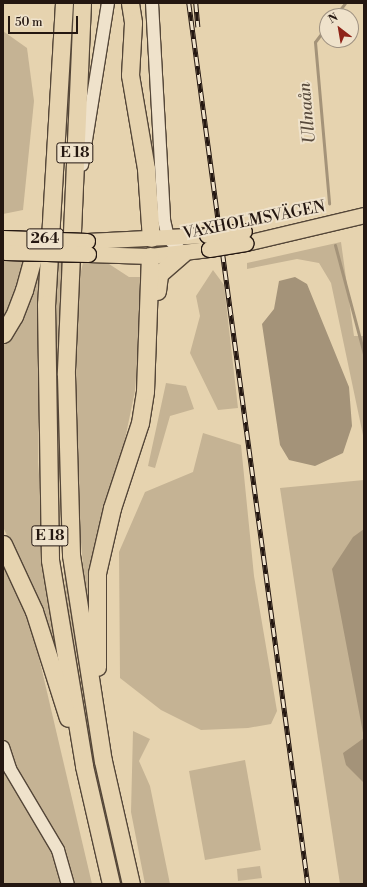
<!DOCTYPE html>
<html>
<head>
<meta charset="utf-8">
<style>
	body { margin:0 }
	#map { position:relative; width:367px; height:887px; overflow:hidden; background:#e6d3af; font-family:"Libre Bodoni",serif }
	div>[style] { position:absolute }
	.green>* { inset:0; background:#c5b394 }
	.water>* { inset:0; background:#a49379 }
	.stream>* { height:3px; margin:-1.5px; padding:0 1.5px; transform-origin:1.5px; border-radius:1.5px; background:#a49379 }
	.roads { filter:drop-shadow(1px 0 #544638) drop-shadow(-1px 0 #544638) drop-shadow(0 1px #544638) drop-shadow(0 -1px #544638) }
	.minor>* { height:12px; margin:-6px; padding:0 6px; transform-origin:6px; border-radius:6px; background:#efe2cb }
	.major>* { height:15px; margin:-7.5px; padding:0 7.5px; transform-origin:7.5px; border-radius:7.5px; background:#e6d3af }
	.highway>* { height:17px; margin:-8.5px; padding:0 8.5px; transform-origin:8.5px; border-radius:8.5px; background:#e6d3af }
	.rail>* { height:4.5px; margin-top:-2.25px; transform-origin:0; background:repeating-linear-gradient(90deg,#efe2cb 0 9px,#241711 0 18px); box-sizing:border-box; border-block:1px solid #241711 }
	.bridges { filter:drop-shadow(1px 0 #241711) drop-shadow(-1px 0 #241711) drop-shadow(0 1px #241711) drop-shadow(0 -1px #241711) }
	.major-bridge>* { height:15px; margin:-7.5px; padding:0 7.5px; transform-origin:7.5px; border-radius:7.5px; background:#e6d3af }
	span { translate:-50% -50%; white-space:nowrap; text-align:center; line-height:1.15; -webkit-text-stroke:4px #efe2cb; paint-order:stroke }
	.shield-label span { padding:1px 3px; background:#efe2cb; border:1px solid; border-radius:3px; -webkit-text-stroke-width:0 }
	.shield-label { font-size:15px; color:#241711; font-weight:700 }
	.street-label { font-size:16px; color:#241711 }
	.water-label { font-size:17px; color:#57493b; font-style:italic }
	.frame { position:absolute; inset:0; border:4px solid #241711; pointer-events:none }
	.north { position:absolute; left:319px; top:8px; width:40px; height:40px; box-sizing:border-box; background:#efe2cb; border:1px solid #9e9181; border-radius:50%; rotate:329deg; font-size:11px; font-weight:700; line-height:16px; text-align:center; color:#241711 }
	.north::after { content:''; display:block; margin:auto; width:14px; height:18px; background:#8f2418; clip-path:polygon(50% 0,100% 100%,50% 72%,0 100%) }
	.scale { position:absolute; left:8px; top:16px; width:70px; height:18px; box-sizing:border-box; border:2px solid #241711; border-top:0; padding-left:5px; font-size:12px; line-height:14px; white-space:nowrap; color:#241711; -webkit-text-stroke:3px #efe2cb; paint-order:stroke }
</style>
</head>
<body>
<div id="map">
	<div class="green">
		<div style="clip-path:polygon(3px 31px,27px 48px,34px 101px,23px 210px,3px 214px)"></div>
		<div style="clip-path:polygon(341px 242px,354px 336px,364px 336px,364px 440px,331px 283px,319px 263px,297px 259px,247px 269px,247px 263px)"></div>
		<div style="clip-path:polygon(3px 259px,24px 260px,19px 284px,3px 320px)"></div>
		<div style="clip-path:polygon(39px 261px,43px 262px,38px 462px,42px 514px,60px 668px,34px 591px,3px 527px,3px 346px,22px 320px)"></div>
		<div style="clip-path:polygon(57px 262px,62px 262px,77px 645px,99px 783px,122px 884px,117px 884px,91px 764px,70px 635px,63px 564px,56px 462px,54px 365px)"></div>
		<div style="clip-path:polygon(99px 262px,109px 264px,129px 277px,143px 277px,135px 391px,90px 608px,87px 611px,78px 508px,73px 406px,75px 296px,83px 263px)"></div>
		<div style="clip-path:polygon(213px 270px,224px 285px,238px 408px,218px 410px,190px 353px,200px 316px,196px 296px)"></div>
		<div style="clip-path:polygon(166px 383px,186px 386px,194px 409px,170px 416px,155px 468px,148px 466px)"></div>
		<div style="clip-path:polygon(203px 433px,241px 445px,254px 576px,277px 711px,271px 724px,248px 728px,201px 730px,161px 710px,120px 678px,119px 552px,145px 492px,193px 472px)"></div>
		<div style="clip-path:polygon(364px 480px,364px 884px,340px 884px,280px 488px)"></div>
		<div style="clip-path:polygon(3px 560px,32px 628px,92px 884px,3px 884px)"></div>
		<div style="clip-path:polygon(133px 731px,150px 739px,139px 761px,150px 786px,170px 884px,145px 884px,131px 812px)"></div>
		<div style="clip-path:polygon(245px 760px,261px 850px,205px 860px,189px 771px)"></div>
		<div style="clip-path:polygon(260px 866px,262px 878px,238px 881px,237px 869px)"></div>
	</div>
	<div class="water">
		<div style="clip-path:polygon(295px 277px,307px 284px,349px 387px,352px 426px,343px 453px,315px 466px,289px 460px,280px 445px,262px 324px,274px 309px,279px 281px)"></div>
		<div style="clip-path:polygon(364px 529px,364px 783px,346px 765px,343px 753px,364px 738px,332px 569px,353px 537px)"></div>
	</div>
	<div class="stream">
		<div style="left:335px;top:16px;width:16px;rotate:-52deg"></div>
		<div style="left:327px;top:26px;width:20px;rotate:127deg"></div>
		<div style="left:315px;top:42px;width:162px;rotate:85deg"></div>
		<div style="left:335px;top:245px;width:113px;rotate:75.1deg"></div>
	</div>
	<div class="roads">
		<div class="minor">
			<div style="left:152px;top:3px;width:217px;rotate:86.8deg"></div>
			<div style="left:164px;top:220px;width:18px;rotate:77deg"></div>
			<div style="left:168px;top:238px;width:21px;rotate:45deg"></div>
			<div style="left:82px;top:165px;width:164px;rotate:-80.9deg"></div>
			<div style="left:3px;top:747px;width:23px;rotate:72deg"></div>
			<div style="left:10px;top:769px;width:94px;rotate:59.3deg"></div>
			<div style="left:58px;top:850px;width:35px;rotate:74deg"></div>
		</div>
		<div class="major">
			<div style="left:87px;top:241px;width:120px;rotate:-2.9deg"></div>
			<div style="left:246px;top:243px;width:121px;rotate:-13.3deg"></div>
			<div style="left:88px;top:254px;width:62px;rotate:1.8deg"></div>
			<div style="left:150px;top:256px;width:59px;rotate:-6.8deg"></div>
		</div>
		<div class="highway">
			<div style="left:64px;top:3px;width:302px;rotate:93.4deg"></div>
			<div style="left:46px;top:304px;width:256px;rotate:89.1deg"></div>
			<div style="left:50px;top:560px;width:209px;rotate:80.6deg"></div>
			<div style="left:84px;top:766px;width:121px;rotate:77.1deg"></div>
			<div style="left:82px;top:3px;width:372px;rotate:92.5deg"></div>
			<div style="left:66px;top:375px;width:180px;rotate:88.4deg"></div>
			<div style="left:71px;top:555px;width:208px;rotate:81.2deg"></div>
			<div style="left:103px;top:761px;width:126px;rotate:77.2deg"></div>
			<div style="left:130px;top:3px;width:20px;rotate:81deg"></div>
			<div style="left:133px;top:23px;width:52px;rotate:93.3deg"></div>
			<div style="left:130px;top:75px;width:95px;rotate:80.3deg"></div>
			<div style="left:146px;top:169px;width:69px;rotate:85.9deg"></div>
			<div style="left:157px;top:291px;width:17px;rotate:-83deg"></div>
			<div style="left:159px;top:274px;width:32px;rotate:-41deg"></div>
			<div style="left:3px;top:334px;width:21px;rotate:-59deg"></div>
			<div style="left:14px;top:316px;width:28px;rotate:-69deg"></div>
			<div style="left:24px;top:290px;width:53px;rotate:-74.6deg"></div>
			<div style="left:3px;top:544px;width:74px;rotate:65.2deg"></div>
			<div style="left:34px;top:611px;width:112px;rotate:72.4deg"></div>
			<div style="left:97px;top:667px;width:94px;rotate:-90deg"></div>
			<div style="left:97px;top:573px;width:67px;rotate:-77deg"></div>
			<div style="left:112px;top:508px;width:89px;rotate:-71.8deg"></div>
			<div style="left:140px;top:423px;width:32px;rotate:-81deg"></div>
			<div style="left:145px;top:391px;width:135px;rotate:-87.9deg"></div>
		</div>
	</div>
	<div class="rail">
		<div style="left:189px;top:3px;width:889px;rotate:82.31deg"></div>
		<div style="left:196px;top:3px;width:24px;rotate:85deg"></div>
	</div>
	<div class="bridges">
		<div class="major-bridge">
			<div style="left:207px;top:235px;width:37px;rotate:-6deg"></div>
			<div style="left:3px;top:238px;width:84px;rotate:2deg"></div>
			<div style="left:209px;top:249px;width:37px;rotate:-9deg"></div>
			<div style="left:5px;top:252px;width:83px;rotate:1.4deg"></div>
		</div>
	</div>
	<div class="shield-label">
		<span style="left:75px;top:153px">E 18</span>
		<span style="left:45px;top:239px">264</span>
		<span style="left:50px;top:536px">E 18</span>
	</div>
	<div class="street-label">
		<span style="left:254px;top:220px;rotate:-11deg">VAXHOLMSVÄGEN</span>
	</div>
	<div class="water-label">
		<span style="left:308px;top:113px;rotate:-95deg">Ullnaån</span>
	</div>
	<div class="frame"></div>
	<div class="north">N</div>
	<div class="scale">50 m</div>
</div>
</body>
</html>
